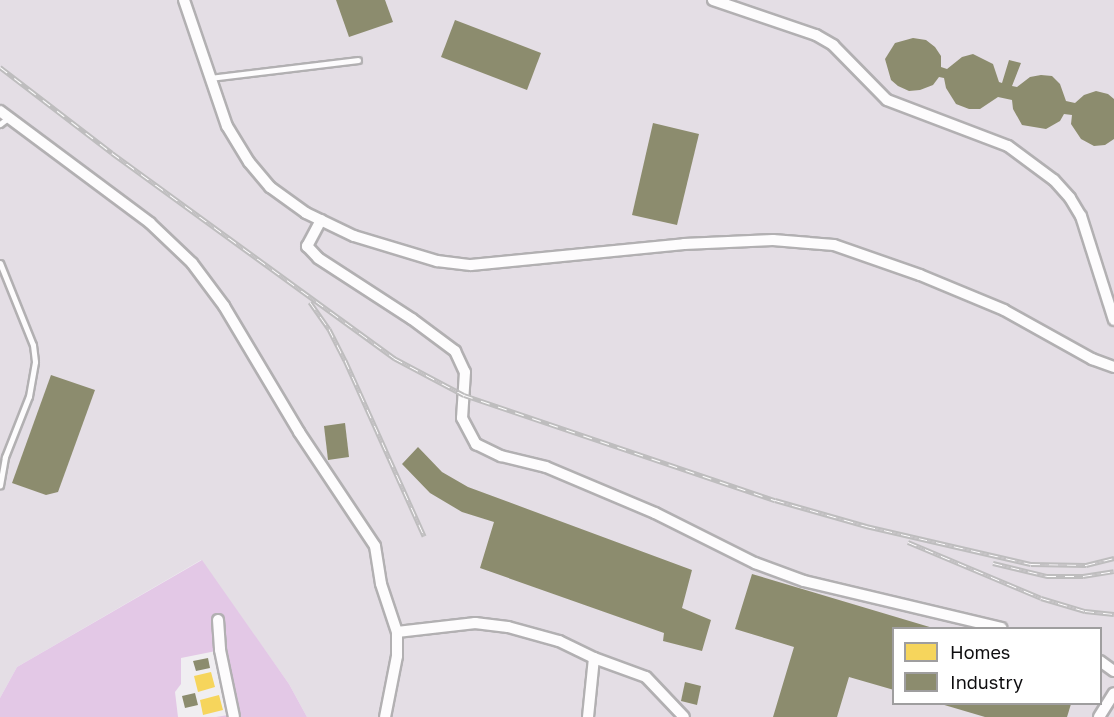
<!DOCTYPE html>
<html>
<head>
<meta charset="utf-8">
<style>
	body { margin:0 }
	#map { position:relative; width:1114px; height:717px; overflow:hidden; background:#f0eef1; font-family:"Golos Text",sans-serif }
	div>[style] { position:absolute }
	.built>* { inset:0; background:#e4dee5 }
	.green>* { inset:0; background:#e3c8e6 }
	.homes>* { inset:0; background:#f6d55c }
	.industry>* { inset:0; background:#8c8c6e }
	.roads { filter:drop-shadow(2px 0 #b2b0b2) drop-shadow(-2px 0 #b2b0b2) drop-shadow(0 2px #b2b0b2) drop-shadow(0 -2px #b2b0b2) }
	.service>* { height:5px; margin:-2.5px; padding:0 2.5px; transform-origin:2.5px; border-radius:2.5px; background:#fdfcfd }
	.minor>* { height:10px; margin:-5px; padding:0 5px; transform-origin:5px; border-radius:5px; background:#fdfcfd }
	.rail>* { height:5px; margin-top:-2.5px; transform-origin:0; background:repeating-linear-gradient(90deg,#fff 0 9px,#bebdbe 0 18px); box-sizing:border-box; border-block:2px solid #bebdbe }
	span { translate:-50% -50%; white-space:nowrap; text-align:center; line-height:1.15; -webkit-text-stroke:6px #fff; paint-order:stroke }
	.legend { position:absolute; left:892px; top:627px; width:210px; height:78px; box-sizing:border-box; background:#fff; border:2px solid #9f9e9f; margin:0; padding:8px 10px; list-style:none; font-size:18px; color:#0e0d0f }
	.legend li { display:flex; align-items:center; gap:12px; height:30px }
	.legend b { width:30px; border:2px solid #9f9e9f }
</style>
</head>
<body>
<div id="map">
	<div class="built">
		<div style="clip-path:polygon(evenodd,0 0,1114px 0,1114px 717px,307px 717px,289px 684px,201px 560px,17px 667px,0 698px,0 0,894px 628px,1100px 628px,1100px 704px,894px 704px,894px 628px)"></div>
	</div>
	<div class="green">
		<div style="clip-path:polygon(202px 560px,289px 684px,307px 717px,216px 717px,234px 714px,221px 650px,181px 658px,181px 684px,175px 692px,178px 717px,0 717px,0 698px,17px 667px)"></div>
	</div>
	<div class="homes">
		<div style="clip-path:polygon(211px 672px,215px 687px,198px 692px,194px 676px)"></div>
		<div style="clip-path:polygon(219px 695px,223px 710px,203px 715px,200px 700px)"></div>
	</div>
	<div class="industry">
		<div style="clip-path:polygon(336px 0,385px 0,393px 22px,349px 37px)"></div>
		<div style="clip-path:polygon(455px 20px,541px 53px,527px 90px,441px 57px)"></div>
		<div style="clip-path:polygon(913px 38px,926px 40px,935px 47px,941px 56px,941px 67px,947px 69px,962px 57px,973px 54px,993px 64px,999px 82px,1002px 83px,1009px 60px,1021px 63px,1012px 86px,1017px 87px,1030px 77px,1041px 75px,1052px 76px,1060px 84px,1066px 101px,1075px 103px,1084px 95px,1096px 91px,1108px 94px,1114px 99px,1114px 139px,1105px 145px,1094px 146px,1081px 139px,1071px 124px,1072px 115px,1064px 114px,1060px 121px,1046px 129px,1022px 125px,1013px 109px,1012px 100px,998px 97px,980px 109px,969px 109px,956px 104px,946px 88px,944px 78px,939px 77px,933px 85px,920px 90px,909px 91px,898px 86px,891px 80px,885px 59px,895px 43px)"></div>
		<div style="clip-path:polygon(653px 123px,699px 134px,677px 225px,632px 215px)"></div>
		<div style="clip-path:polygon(51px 375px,95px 390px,58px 492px,46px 495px,12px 483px)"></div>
		<div style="clip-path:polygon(345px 423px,349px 457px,328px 460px,324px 426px)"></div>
		<div style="clip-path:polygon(418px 447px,442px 472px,468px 487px,692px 570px,682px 608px,711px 620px,702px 651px,663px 641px,664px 633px,480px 568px,494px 522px,462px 512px,430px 493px,402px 464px)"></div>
		<div style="clip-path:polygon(752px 574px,933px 628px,894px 628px,894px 690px,849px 677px,837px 717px,773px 717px,794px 647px,735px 629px)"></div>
		<div style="clip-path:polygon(208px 658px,210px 668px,196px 671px,193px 661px)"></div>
		<div style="clip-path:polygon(685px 682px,701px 686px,697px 705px,681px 701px)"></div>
		<div style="clip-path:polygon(195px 693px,198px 705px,185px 708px,182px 696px)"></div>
		<div style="clip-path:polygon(941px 704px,1071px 704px,1067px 717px,985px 717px)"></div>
	</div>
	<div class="roads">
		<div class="service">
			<div style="left:210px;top:78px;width:149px;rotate:-6.9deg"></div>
			<div style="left:0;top:124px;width:11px;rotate:-38deg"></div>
			<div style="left:0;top:263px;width:88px;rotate:68.1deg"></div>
			<div style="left:33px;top:345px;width:17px;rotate:83deg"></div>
			<div style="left:35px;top:362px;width:35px;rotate:100deg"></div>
			<div style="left:29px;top:396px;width:66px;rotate:111.5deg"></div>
			<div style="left:5px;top:457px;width:29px;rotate:100deg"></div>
		</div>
		<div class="minor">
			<div style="left:184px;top:0;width:133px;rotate:71.2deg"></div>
			<div style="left:227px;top:126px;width:42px;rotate:58.6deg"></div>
			<div style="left:249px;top:162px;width:33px;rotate:50deg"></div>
			<div style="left:270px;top:187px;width:44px;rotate:35.8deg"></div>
			<div style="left:306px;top:213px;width:53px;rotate:25.6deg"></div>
			<div style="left:354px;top:236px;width:87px;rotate:16.8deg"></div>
			<div style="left:437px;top:261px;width:34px;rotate:7deg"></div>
			<div style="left:471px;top:265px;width:214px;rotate:-5.6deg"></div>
			<div style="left:684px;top:244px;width:89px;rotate:-2.6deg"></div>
			<div style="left:773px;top:240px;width:61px;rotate:4.7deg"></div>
			<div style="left:834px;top:245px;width:91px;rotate:19.2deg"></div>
			<div style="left:920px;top:275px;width:91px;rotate:22.6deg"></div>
			<div style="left:1004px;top:310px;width:101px;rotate:29.1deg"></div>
			<div style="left:1092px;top:359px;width:23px;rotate:20deg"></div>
			<div style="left:713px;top:0;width:109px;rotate:18.8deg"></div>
			<div style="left:816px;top:35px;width:20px;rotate:30deg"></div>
			<div style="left:833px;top:45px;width:77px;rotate:45.5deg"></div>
			<div style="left:887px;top:100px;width:129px;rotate:20.8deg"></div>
			<div style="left:1008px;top:146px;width:57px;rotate:36.5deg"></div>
			<div style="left:1054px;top:180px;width:24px;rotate:48deg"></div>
			<div style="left:1070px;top:198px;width:21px;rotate:59deg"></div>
			<div style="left:1081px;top:216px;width:109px;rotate:72.4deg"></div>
			<div style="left:0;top:111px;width:187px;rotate:36.7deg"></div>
			<div style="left:150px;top:223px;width:58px;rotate:43.6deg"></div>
			<div style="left:192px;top:263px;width:54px;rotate:53.3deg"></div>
			<div style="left:224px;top:306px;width:147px;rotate:59.2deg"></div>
			<div style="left:299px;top:432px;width:137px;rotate:56.3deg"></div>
			<div style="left:375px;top:546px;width:38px;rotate:81deg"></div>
			<div style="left:381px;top:584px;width:51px;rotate:71.6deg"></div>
			<div style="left:397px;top:632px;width:24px;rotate:90deg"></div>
			<div style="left:397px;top:656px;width:62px;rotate:101.1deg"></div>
			<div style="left:321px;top:220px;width:30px;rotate:118deg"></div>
			<div style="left:307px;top:246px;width:16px;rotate:47deg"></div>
			<div style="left:318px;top:258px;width:112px;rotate:33deg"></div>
			<div style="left:412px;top:319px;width:54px;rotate:36.7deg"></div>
			<div style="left:455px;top:351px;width:23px;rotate:65deg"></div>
			<div style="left:465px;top:372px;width:46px;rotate:93.7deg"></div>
			<div style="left:462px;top:418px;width:30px;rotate:62deg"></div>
			<div style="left:476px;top:444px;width:28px;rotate:26deg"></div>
			<div style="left:501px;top:456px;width:46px;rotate:13.7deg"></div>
			<div style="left:546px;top:467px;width:118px;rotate:22.9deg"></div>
			<div style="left:655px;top:513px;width:112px;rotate:26.6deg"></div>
			<div style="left:755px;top:563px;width:52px;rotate:20.2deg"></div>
			<div style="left:804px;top:581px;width:203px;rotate:13.4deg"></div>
			<div style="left:218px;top:620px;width:30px;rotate:86deg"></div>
			<div style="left:220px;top:650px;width:68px;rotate:78.2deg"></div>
			<div style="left:397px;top:632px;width:79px;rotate:-6.6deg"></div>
			<div style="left:475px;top:623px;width:33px;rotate:7deg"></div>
			<div style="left:508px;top:627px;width:53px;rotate:15.4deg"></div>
			<div style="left:559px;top:641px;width:39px;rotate:26deg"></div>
			<div style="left:594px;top:658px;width:55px;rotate:20.1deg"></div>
			<div style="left:646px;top:677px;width:55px;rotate:46.5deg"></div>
			<div style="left:1100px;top:661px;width:17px;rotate:36deg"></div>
			<div style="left:588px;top:717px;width:59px;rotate:-84.2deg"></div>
			<div style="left:1099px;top:717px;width:28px;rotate:-58deg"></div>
		</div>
	</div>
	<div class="rail">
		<div style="left:0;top:67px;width:141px;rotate:37.5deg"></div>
		<div style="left:112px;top:153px;width:349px;rotate:36deg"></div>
		<div style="left:394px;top:358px;width:79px;rotate:27.9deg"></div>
		<div style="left:464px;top:395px;width:328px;rotate:18.7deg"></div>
		<div style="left:775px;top:500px;width:95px;rotate:15.9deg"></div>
		<div style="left:866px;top:526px;width:169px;rotate:13deg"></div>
		<div style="left:1031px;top:564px;width:55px;rotate:1deg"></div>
		<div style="left:1086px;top:565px;width:29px;rotate:-14deg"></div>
		<div style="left:310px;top:302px;width:33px;rotate:55deg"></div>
		<div style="left:329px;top:329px;width:35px;rotate:63deg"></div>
		<div style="left:345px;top:360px;width:193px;rotate:65.8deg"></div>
		<div style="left:908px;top:542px;width:144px;rotate:22.8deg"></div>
		<div style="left:1041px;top:598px;width:46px;rotate:16.5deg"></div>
		<div style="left:1085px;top:611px;width:29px;rotate:6deg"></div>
		<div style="left:993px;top:563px;width:56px;rotate:13.5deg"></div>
		<div style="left:1047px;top:576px;width:36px"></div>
		<div style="left:1083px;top:576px;width:31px;rotate:-9deg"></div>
	</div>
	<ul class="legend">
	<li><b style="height:16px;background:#f6d55c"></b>Homes</li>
	<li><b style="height:16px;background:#8c8c6e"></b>Industry</li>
	</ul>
</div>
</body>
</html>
